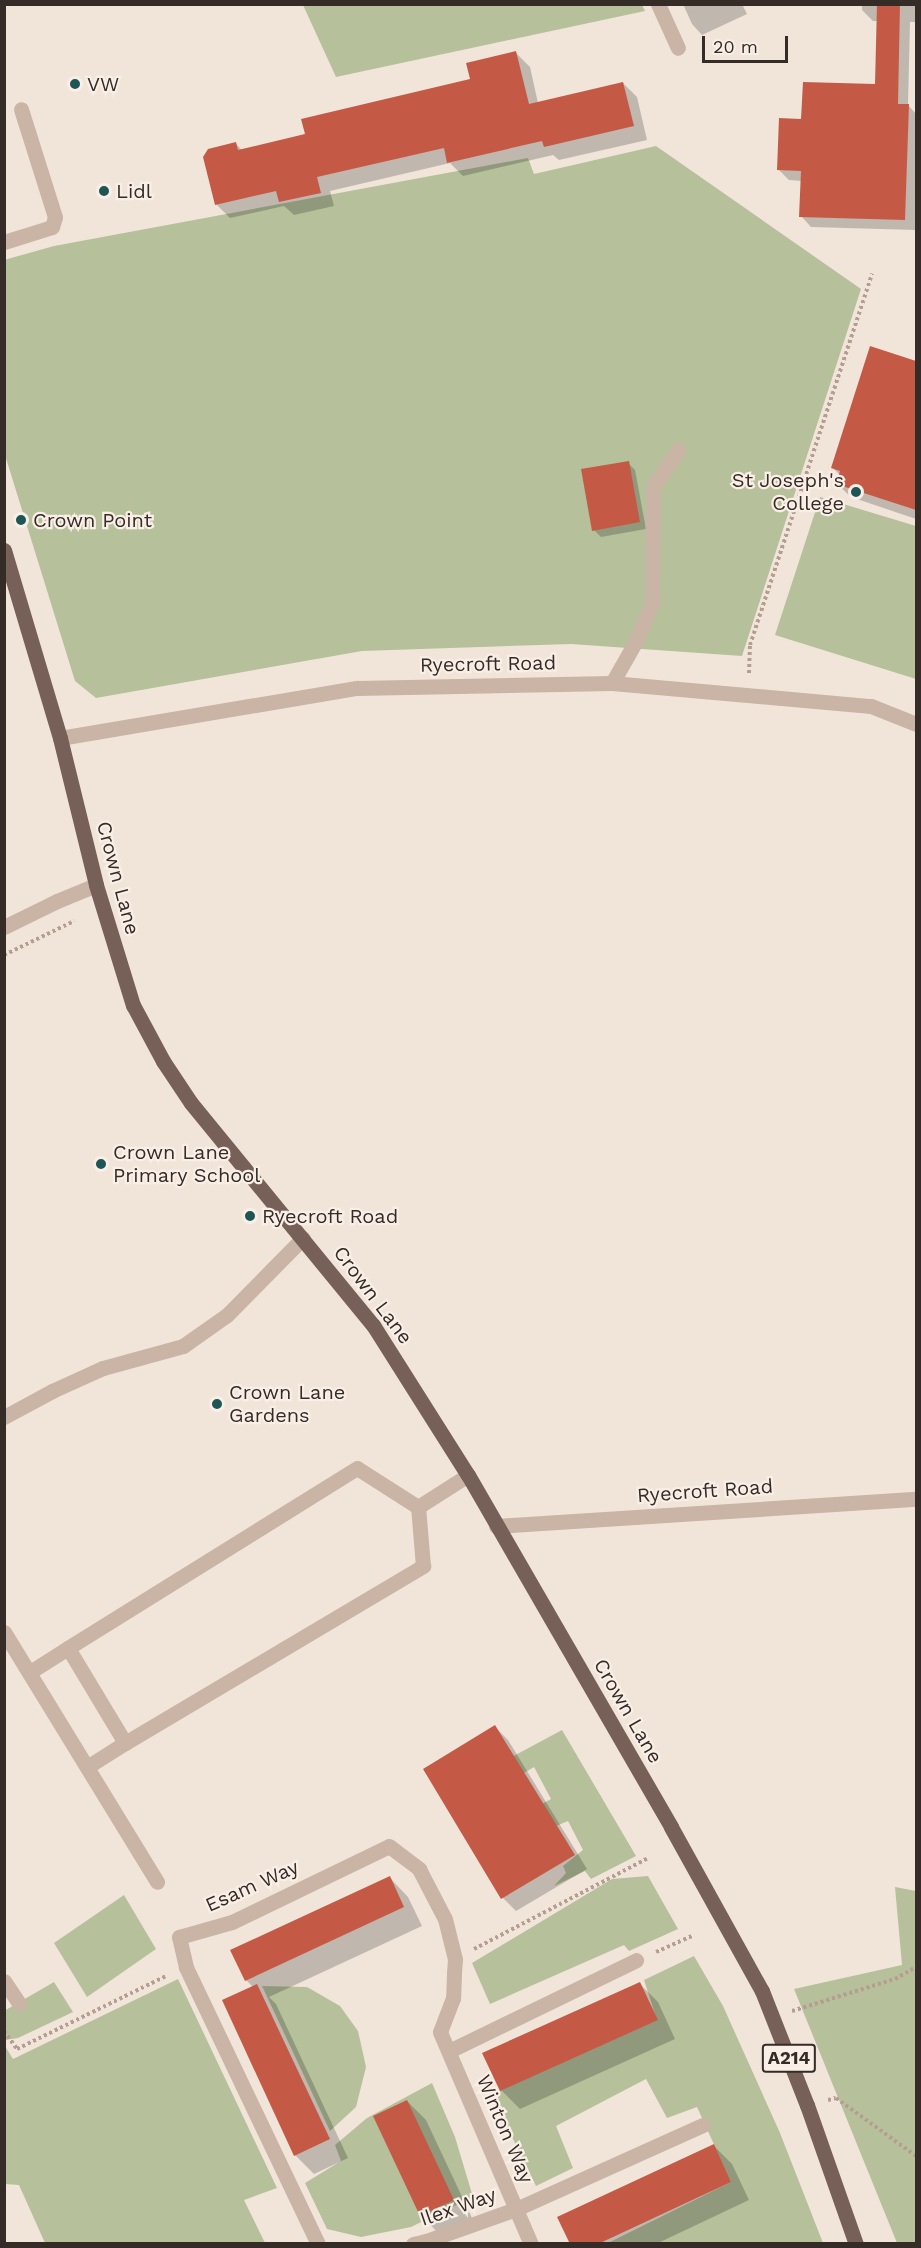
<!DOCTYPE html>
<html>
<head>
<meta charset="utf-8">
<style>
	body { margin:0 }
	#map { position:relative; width:921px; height:2248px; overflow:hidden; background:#f1e5da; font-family:"Work Sans",sans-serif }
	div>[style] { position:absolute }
	.green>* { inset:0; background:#b6c09b }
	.shadow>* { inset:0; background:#0003 }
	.building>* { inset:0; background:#c45a45 }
	.path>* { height:4px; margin-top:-2px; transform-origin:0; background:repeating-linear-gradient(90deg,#b59e91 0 3px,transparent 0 6px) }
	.service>* { height:15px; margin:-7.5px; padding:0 7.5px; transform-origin:7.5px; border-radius:7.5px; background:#c9b4a6 }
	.minor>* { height:15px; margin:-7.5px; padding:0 7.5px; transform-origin:7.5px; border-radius:7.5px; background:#c9b4a6 }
	.primary>* { height:15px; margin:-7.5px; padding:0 7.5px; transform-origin:7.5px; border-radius:7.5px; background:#776058 }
	.dots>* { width:16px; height:16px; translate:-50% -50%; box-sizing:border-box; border:3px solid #f9efe7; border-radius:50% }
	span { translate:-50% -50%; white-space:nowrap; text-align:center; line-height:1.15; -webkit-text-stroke:4.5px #f9efe7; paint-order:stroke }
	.shield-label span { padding:2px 4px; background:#f9efe7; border:2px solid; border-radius:4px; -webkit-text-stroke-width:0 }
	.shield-label { font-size:18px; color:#352b27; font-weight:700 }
	.poi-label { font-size:20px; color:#352b27 }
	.left { translate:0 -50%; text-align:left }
	.right { translate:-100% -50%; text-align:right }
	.street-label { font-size:20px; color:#352b27 }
	.frame { position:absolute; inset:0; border:6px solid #352b27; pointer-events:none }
	.scale { position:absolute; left:702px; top:36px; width:86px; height:27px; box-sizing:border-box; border:3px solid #352b27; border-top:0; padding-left:8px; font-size:18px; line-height:21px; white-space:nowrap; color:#352b27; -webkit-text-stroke:4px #f9efe7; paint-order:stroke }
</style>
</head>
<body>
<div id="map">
	<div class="green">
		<div style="clip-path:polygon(642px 5px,645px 11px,336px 77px,303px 5px)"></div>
		<div style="clip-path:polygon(656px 146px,861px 289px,742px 656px,571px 644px,362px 651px,96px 698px,75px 681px,5px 455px,4px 260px,54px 246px,528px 158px,534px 174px)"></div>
		<div style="clip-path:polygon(820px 497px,916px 526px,916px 679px,775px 635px)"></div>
		<div style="clip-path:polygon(562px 1730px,636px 1856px,591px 1879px,585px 1871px,554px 1886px,566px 1873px,563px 1866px,583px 1850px,568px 1821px,544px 1831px,531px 1810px,551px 1799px,534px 1767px,496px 1790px,484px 1772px)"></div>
		<div style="clip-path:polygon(648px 1876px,678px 1929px,629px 1951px,624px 1945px,490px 2004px,472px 1963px,612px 1879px)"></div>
		<div style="clip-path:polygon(895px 1887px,916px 1891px,916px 2243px,897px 2243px,794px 1989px,902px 1965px)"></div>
		<div style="clip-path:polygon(124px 1895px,156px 1949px,87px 1997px,54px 1943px)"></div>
		<div style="clip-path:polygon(694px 1956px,723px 2006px,780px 2133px,823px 2243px,608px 2243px,731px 2182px,697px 2107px,667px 2118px,646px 2079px,556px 2126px,573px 2168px,536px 2186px,491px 2094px,657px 2020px,644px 1980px)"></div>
		<div style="clip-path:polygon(178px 1979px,277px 2188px,244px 2200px,265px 2243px,45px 2243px,19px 2185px,5px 2184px,5px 2046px,13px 2059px)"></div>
		<div style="clip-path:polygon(54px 1982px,73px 2012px,18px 2038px,5px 2040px,4px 2011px)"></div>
		<div style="clip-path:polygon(262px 1986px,307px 1987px,340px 2006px,358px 2031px,366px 2067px,356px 2107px,330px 2131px)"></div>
		<div style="clip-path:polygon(432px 2083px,455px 2137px,473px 2197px,411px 2227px,361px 2237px,327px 2229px,305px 2183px,341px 2161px,335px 2145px,367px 2118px)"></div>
	</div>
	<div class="shadow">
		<div style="clip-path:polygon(683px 4px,747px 4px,743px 6px,747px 14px,702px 35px,692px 24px)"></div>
		<div style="clip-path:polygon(862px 4px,916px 4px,916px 22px,910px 22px,908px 105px,916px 114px,916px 230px,811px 227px,801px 216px,802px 181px,789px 180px,779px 170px,803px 120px,877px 86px,878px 21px,873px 21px,862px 10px)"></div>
		<div style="clip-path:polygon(516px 53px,530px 67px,538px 103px,623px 83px,637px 97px,647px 140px,559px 160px,553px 155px,463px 176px,450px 163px,330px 191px,334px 206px,294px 215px,284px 206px,230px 218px,216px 204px,236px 144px,242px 150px,307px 135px,472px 80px)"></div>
		<div style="clip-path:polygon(871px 347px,916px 362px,916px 519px,851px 497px,837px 484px,840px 475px,832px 467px)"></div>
		<div style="clip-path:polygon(628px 463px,635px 470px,646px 529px,601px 537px,594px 530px)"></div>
		<div style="clip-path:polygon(495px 1727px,508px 1740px,587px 1869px,516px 1911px,503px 1898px)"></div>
		<div style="clip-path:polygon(390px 1878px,408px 1897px,422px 1926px,269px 1997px,276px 2004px,348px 2158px,314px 2174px,295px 2155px,253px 1987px,246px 1980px,232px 1951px)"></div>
		<div style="clip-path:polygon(640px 1984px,658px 2002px,675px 2039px,520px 2109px,501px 2090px)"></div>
		<div style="clip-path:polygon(407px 2101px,426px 2120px,472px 2218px,439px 2234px,421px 2215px)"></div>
		<div style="clip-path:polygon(714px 2146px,732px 2164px,749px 2200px,656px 2244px,571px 2244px)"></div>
	</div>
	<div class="building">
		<div style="clip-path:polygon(877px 4px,900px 4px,898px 104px,909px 104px,905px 220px,799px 217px,801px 171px,777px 170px,779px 118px,801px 119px,803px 82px,875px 84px)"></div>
		<div style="clip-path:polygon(516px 51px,529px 104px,623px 82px,634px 126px,544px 147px,542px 141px,447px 163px,444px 148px,317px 177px,321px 193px,279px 202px,276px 191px,215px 205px,203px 157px,208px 149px,236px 142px,238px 150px,305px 134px,301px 119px,470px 79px,466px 63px)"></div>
		<div style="clip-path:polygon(870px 346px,916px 361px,916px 510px,836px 484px,840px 471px,831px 468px)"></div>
		<div style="clip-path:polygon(629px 461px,640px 522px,592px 531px,581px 469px)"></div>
		<div style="clip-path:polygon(495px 1725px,575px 1855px,501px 1899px,423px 1769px)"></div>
		<div style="clip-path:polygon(390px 1876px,404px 1907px,245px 1981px,230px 1950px)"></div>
		<div style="clip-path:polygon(640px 1982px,658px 2020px,500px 2091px,482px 2053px)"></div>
		<div style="clip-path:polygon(257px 1984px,330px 2139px,294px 2156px,222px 2000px)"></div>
		<div style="clip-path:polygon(407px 2100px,454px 2200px,420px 2216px,373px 2116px)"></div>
		<div style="clip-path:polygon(714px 2144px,731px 2182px,598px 2244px,570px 2244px,557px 2217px)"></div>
	</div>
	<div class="path">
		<div style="left:749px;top:673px;width:28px;rotate:-88deg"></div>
		<div style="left:750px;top:645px;width:391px;rotate:-71.8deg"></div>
		<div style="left:4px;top:955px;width:78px;rotate:-25.9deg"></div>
		<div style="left:474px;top:1949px;width:196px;rotate:-27.6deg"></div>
		<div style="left:656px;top:1952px;width:39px;rotate:-24deg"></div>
		<div style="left:792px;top:2011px;width:108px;rotate:-17.3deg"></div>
		<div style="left:895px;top:1979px;width:24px;rotate:-30deg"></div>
		<div style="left:4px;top:2031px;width:22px;rotate:54deg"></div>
		<div style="left:17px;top:2049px;width:166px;rotate:-26.1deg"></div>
		<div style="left:828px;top:2100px;width:8px;rotate:-14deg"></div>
		<div style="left:836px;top:2098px;width:99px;rotate:35.9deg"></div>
	</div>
	<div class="service">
		<div style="left:658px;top:4px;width:48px;rotate:65.6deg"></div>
		<div style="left:4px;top:242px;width:50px;rotate:-17.4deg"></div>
		<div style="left:52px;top:227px;width:10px;rotate:-73deg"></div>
		<div style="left:55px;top:217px;width:113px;rotate:-107.5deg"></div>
		<div style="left:612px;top:683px;width:48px;rotate:-60.3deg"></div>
		<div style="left:636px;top:641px;width:41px;rotate:-67.2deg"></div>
		<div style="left:652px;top:603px;width:116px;rotate:-89.5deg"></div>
		<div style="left:653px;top:487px;width:45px;rotate:-56deg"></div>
		<div style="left:4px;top:927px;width:59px;rotate:-26.1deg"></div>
		<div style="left:57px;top:901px;width:42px;rotate:-22.3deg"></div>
		<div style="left:4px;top:1632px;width:293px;rotate:58.5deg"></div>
		<div style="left:30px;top:1672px;width:45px;rotate:-32.3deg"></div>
		<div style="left:87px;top:1767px;width:45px;rotate:-32.3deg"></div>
		<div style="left:449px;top:2051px;width:208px;rotate:-25.9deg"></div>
		<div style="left:516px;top:2209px;width:205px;rotate:-24.2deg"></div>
	</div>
	<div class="minor">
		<div style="left:60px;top:738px;width:301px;rotate:-9.6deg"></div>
		<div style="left:357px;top:688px;width:255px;rotate:-1.1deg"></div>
		<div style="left:612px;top:683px;width:260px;rotate:5.1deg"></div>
		<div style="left:871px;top:706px;width:48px;rotate:21.8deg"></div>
		<div style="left:4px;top:1417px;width:55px;rotate:-28.4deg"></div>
		<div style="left:52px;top:1391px;width:56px;rotate:-24.3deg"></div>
		<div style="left:103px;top:1368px;width:83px;rotate:-15.4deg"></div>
		<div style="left:183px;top:1346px;width:54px;rotate:-35.2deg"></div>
		<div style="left:227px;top:1315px;width:108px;rotate:-45.4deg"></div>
		<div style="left:418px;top:1507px;width:72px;rotate:-147.4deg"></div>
		<div style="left:357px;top:1468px;width:340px;rotate:148.1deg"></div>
		<div style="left:68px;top:1648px;width:111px;rotate:59deg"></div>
		<div style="left:125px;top:1743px;width:347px;rotate:-30.7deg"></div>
		<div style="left:423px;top:1566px;width:59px;rotate:-94.8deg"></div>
		<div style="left:418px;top:1507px;width:59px;rotate:-32.6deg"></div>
		<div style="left:496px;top:1526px;width:421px;rotate:-3.7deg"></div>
		<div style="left:4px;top:1981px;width:27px;rotate:56deg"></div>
		<div style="left:318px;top:2244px;width:307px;rotate:-115.5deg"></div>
		<div style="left:186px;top:1967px;width:31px;rotate:-103deg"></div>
		<div style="left:179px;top:1937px;width:55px;rotate:-15.8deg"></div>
		<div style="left:232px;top:1922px;width:174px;rotate:-25.8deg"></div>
		<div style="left:389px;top:1846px;width:38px;rotate:37deg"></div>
		<div style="left:419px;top:1869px;width:56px;rotate:62.5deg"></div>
		<div style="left:445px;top:1919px;width:41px;rotate:76deg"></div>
		<div style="left:455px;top:1959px;width:14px;rotate:94deg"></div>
		<div style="left:454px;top:1973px;width:25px;rotate:92deg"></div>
		<div style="left:453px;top:1998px;width:36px;rotate:111deg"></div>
		<div style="left:440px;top:2032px;width:231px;rotate:66.8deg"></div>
		<div style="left:413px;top:2244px;width:13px;rotate:-13deg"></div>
		<div style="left:426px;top:2241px;width:96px;rotate:-19.6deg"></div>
	</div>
	<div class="primary">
		<div style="left:4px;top:550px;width:196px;rotate:73.4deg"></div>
		<div style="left:60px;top:738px;width:151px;rotate:76.2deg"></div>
		<div style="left:96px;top:885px;width:126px;rotate:72.9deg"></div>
		<div style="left:133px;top:1005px;width:64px;rotate:61.8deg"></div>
		<div style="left:163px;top:1061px;width:50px;rotate:56.3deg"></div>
		<div style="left:191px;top:1103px;width:287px;rotate:50.7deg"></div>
		<div style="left:373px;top:1325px;width:178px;rotate:57.7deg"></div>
		<div style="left:468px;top:1475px;width:406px;rotate:60deg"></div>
		<div style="left:671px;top:1827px;width:188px;rotate:61deg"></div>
		<div style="left:762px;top:1991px;width:123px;rotate:68.5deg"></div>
		<div style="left:807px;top:2105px;width:147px;rotate:70.6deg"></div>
	</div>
	<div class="dots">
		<div style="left:75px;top:84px;background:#1d5655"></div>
		<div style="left:104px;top:191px;background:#1d5655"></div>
		<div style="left:856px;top:492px;background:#1d5655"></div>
		<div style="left:21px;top:520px;background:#1d5655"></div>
		<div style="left:101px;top:1164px;background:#1d5655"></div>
		<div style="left:250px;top:1216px;background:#1d5655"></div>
		<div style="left:217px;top:1404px;background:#1d5655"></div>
	</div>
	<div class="shield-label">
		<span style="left:789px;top:2058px">A214</span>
	</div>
	<div class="poi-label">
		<span class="left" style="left:87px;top:84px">VW</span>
		<span class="left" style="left:116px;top:191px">Lidl</span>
		<span class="right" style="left:844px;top:492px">St Joseph's<br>College</span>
		<span class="left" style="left:33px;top:520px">Crown Point</span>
		<span class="left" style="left:113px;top:1164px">Crown Lane<br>Primary School</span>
		<span class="left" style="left:262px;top:1216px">Ryecroft Road</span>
		<span class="left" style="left:229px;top:1404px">Crown Lane<br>Gardens</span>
	</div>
	<div class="street-label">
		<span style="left:488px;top:664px;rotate:-1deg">Ryecroft Road</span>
		<span style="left:118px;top:878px;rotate:75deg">Crown Lane</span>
		<span style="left:373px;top:1295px;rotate:53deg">Crown Lane</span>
		<span style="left:705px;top:1491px;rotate:-4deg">Ryecroft Road</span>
		<span style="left:628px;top:1711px;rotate:60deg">Crown Lane</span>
		<span style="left:252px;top:1886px;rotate:-24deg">Esam Way</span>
		<span style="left:505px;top:2129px;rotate:67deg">Winton Way</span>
		<span style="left:458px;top:2207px;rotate:-19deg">Ilex Way</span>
	</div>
	<div class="frame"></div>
	<div class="scale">20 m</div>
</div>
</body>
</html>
